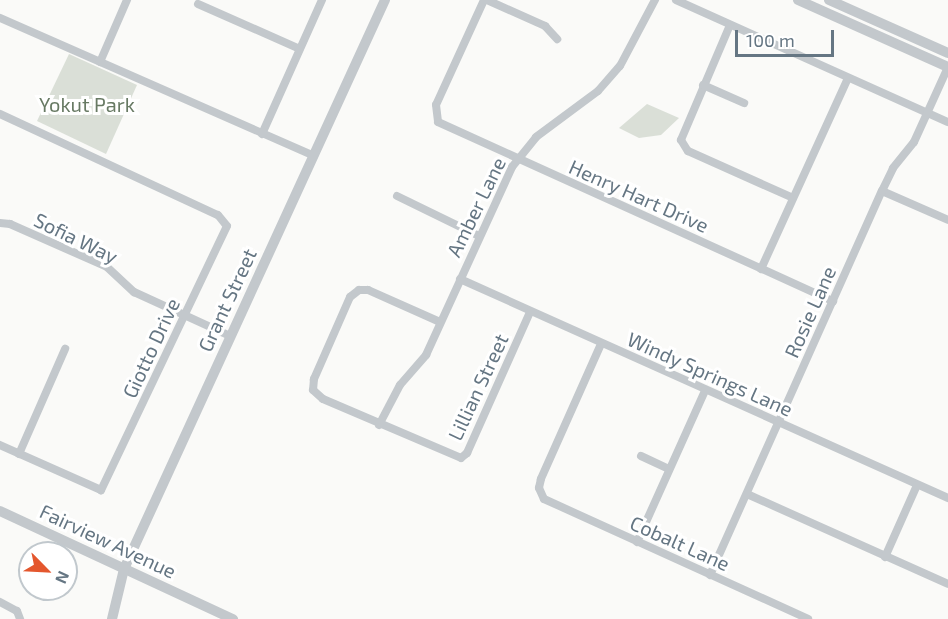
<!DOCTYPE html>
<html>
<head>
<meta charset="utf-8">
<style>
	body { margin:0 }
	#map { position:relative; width:948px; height:619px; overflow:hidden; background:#fafaf8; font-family:"Exo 2",sans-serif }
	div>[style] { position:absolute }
	.green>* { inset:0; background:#dadfd7 }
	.minor>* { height:8px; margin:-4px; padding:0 4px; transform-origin:4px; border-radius:4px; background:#c3c8cc }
	.tertiary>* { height:10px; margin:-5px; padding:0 5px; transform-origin:5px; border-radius:5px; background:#c3c8cc }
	span { translate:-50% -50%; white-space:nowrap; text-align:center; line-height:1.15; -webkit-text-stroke:6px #fff; paint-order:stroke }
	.park-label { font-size:20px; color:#687a64 }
	.street-label { font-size:20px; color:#657683 }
	.north { position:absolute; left:18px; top:541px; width:60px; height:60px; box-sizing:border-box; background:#fff; border:2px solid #c1c8cd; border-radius:50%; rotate:114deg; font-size:16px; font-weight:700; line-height:24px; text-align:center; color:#657683 }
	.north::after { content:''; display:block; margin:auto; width:21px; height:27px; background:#e4572e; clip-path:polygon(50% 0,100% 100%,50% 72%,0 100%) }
	.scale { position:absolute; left:735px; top:30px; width:99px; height:27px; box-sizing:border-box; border:3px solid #657683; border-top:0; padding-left:8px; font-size:18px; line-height:21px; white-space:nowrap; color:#657683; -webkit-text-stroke:4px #fff; paint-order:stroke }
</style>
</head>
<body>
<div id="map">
	<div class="green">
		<div style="clip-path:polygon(69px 54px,137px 85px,106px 154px,37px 121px)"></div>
		<div style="clip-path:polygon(647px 104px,679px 118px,661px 135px,639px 138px,619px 128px)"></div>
	</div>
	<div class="minor">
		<div style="left:484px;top:0;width:115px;rotate:114.6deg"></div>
		<div style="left:436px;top:105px;width:17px;rotate:83deg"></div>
		<div style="left:438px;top:122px;width:434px;rotate:24.4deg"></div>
		<div style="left:487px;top:0;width:64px;rotate:24.1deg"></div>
		<div style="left:545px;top:26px;width:18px;rotate:47deg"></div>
		<div style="left:676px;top:0;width:298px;rotate:24.2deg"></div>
		<div style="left:198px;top:4px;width:111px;rotate:23.8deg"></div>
		<div style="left:0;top:18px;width:343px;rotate:23.7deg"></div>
		<div style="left:730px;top:25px;width:125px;rotate:113.1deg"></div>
		<div style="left:681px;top:140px;width:13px;rotate:58deg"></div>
		<div style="left:688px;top:151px;width:115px;rotate:24.1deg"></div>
		<div style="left:100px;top:62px;width:68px;rotate:-66.5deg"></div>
		<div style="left:703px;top:85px;width:45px;rotate:23.7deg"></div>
		<div style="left:0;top:114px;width:240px;rotate:24.9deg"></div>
		<div style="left:218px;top:215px;width:14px;rotate:51deg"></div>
		<div style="left:227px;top:226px;width:293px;rotate:115.5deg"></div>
		<div style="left:101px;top:490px;width:111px;rotate:-156deg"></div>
		<div style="left:262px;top:134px;width:147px;rotate:-65.9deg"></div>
		<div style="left:882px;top:191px;width:72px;rotate:23.7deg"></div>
		<div style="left:397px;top:196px;width:91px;rotate:26deg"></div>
		<div style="left:0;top:223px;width:10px;rotate:6deg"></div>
		<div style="left:10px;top:224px;width:106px;rotate:23.9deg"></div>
		<div style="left:107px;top:267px;width:37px;rotate:43deg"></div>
		<div style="left:134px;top:292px;width:106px;rotate:24.6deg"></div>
		<div style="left:761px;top:269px;width:210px;rotate:-65.5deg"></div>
		<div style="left:460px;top:279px;width:535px;rotate:24.17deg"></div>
		<div style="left:440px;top:322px;width:79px;rotate:-156deg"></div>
		<div style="left:368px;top:290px;width:9px;rotate:180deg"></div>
		<div style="left:359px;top:290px;width:11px;rotate:142deg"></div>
		<div style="left:350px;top:297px;width:90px;rotate:113.7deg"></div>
		<div style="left:314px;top:379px;width:11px;rotate:95deg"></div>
		<div style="left:313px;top:390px;width:13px;rotate:42deg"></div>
		<div style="left:323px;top:399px;width:150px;rotate:23.1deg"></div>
		<div style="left:461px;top:458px;width:8px;rotate:-40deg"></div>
		<div style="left:467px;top:453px;width:154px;rotate:-65.9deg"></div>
		<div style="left:601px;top:344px;width:148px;rotate:114deg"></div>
		<div style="left:541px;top:479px;width:9px;rotate:103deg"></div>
		<div style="left:539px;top:488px;width:12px;rotate:66deg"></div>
		<div style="left:544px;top:499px;width:290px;rotate:24.4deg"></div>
		<div style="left:379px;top:425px;width:45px;rotate:-62.3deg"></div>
		<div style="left:400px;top:385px;width:40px;rotate:-49deg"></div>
		<div style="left:426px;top:355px;width:207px;rotate:-65.4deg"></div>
		<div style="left:512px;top:167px;width:38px;rotate:-51deg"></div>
		<div style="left:536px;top:137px;width:77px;rotate:-36.6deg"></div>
		<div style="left:598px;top:91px;width:33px;rotate:-49deg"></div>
		<div style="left:620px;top:66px;width:75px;rotate:-62.1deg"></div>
		<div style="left:19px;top:454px;width:115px;rotate:-66.3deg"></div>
		<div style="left:641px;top:456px;width:31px;rotate:25deg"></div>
		<div style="left:747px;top:494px;width:220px;rotate:24.1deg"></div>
		<div style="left:637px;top:542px;width:166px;rotate:-65.8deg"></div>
		<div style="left:885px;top:557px;width:79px;rotate:-66deg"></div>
		<div style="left:710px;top:575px;width:421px;rotate:-65.9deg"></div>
		<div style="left:882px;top:191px;width:25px;rotate:-64deg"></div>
		<div style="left:893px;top:168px;width:33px;rotate:-51deg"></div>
		<div style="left:914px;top:142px;width:82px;rotate:-65.6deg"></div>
		<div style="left:0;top:602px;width:19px;rotate:28deg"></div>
		<div style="left:17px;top:611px;width:9px;rotate:69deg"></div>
	</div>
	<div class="tertiary">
		<div style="left:798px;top:0;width:164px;rotate:24.1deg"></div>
		<div style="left:829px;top:0;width:130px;rotate:24deg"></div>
		<div style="left:0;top:511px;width:257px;rotate:24.9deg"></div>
		<div style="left:112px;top:619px;width:51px;rotate:-76.5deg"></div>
		<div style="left:124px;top:569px;width:626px;rotate:-65.36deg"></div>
	</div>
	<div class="park-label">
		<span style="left:87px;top:104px">Yokut Park</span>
	</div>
	<div class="street-label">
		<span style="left:639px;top:196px;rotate:24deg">Henry Hart Drive</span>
		<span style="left:476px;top:207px;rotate:-64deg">Amber Lane</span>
		<span style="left:76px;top:238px;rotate:26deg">Sofia Way</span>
		<span style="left:227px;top:300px;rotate:-65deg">Grant Street</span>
		<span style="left:810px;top:312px;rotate:-66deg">Rosie Lane</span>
		<span style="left:151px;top:348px;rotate:-65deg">Giotto Drive</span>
		<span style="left:710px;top:374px;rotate:24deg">Windy Springs Lane</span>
		<span style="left:478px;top:387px;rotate:-65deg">Lillian Street</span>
		<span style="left:108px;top:541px;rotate:25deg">Fairview Avenue</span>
		<span style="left:680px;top:543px;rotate:24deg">Cobalt Lane</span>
	</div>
	<div class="north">N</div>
	<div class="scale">100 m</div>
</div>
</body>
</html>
